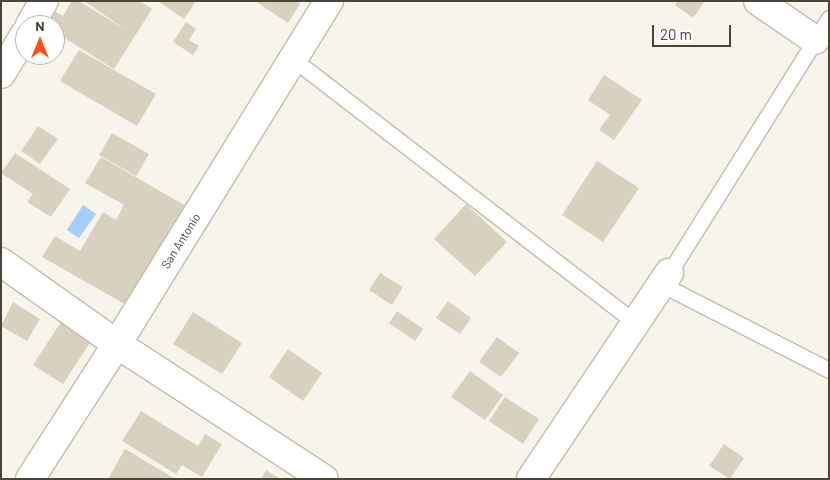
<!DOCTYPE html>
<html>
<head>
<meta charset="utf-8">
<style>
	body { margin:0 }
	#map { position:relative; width:830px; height:480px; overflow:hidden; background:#f6f4eb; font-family:Barlow,sans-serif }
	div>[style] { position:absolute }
	.water>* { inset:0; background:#a5cdf5 }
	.building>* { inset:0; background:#d8d1bf }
	.roads { filter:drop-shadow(1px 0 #c2bdac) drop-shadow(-1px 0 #c2bdac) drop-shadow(0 1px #c2bdac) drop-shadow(0 -1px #c2bdac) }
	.lane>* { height:15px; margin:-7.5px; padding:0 7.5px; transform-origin:7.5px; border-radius:7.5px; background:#fff }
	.street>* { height:28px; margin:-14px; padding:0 14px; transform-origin:14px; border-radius:14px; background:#fff }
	span { translate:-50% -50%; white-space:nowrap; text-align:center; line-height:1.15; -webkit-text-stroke:4.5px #fff; paint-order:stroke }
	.street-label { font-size:12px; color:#4b4538 }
	.frame { position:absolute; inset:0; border:2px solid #4b4538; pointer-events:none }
	.north { position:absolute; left:15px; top:15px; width:50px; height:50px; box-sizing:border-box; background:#fff; border:1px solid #b7b5af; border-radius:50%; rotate:0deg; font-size:14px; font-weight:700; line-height:20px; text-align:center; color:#4b4538 }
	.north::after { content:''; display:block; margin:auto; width:18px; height:22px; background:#ff5019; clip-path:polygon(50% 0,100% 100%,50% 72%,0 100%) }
	.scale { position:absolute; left:652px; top:25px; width:79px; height:22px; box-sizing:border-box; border:2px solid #4b4538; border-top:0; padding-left:6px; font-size:15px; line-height:18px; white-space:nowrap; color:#4b4538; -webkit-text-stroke:4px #fff; paint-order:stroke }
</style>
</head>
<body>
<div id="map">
	<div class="water">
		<div style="clip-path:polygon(83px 205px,96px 214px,79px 238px,67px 230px)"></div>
	</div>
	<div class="building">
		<div style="clip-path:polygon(72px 1px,79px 1px,129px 32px,84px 1px,140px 1px,152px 9px,114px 69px,55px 32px,55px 25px,45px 25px,54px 11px,63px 16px)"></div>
		<div style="clip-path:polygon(158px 1px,196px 1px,184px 19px)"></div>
		<div style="clip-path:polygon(255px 1px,296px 1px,300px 4px,288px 23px)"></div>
		<div style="clip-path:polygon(678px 1px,705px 1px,693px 18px,675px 5px)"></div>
		<div style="clip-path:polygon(186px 22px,196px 29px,189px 40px,199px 46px,193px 55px,173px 42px)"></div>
		<div style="clip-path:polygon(79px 50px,156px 94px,137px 126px,60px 81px)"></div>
		<div style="clip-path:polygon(604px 75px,642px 100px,614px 140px,599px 130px,610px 115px,588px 100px)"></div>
		<div style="clip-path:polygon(38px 126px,58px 139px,40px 164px,21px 151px)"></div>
		<div style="clip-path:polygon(112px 133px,149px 154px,136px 176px,99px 155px)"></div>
		<div style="clip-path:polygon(15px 153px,70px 189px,51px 217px,27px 202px,33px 194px,1px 173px)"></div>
		<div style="clip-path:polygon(101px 157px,186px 206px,128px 306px,42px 257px,55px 236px,80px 251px,103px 212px,116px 220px,124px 205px,85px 183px)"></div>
		<div style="clip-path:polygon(597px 161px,639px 188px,603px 242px,562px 215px)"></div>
		<div style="clip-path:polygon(466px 204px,507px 242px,475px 276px,434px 239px)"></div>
		<div style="clip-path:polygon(380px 273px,403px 287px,392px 305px,369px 290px)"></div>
		<div style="clip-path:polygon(448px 301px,471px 318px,460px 334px,436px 318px)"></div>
		<div style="clip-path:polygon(13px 302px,40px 319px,27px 341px,1px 326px)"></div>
		<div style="clip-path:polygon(397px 311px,423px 329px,415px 341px,389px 323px)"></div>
		<div style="clip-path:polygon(193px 312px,242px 343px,222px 374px,173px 344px)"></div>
		<div style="clip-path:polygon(61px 322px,91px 341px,63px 384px,33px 365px)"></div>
		<div style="clip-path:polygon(497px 337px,519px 353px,501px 377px,479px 362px)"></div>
		<div style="clip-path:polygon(288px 349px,322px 373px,303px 401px,269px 377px)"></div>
		<div style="clip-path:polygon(470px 371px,503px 395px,485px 420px,451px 397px)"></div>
		<div style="clip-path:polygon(505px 397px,539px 419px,523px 444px,489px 421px)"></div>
		<div style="clip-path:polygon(141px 411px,198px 446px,205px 434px,222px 444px,202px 477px,182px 465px,176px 474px,122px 441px)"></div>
		<div style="clip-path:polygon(724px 444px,744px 458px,730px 479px,709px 466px)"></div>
		<div style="clip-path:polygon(125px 449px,175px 479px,108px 479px)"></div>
		<div style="clip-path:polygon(266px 470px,280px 479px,261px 479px)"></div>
	</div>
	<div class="roads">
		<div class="lane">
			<div style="left:293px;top:59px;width:431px;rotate:37.6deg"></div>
			<div style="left:669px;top:273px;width:301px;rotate:-57.9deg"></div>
			<div style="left:661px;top:284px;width:189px;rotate:27.1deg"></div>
		</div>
		<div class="street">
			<div style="left:758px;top:1px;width:69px;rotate:34.4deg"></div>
			<div style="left:30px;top:25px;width:28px;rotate:-60deg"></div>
			<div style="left:1px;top:74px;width:47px;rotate:-59deg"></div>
			<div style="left:1px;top:262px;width:142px;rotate:35.3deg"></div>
			<div style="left:117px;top:344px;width:247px;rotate:33.1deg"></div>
			<div style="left:30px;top:479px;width:161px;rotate:-57.2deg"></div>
			<div style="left:117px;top:344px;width:403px;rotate:-58.3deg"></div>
			<div style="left:531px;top:479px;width:248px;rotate:-56.2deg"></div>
		</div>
	</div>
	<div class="street-label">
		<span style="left:181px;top:241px;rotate:-58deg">San Antonio</span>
	</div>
	<div class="frame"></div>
	<div class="north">N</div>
	<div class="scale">20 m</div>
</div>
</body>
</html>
